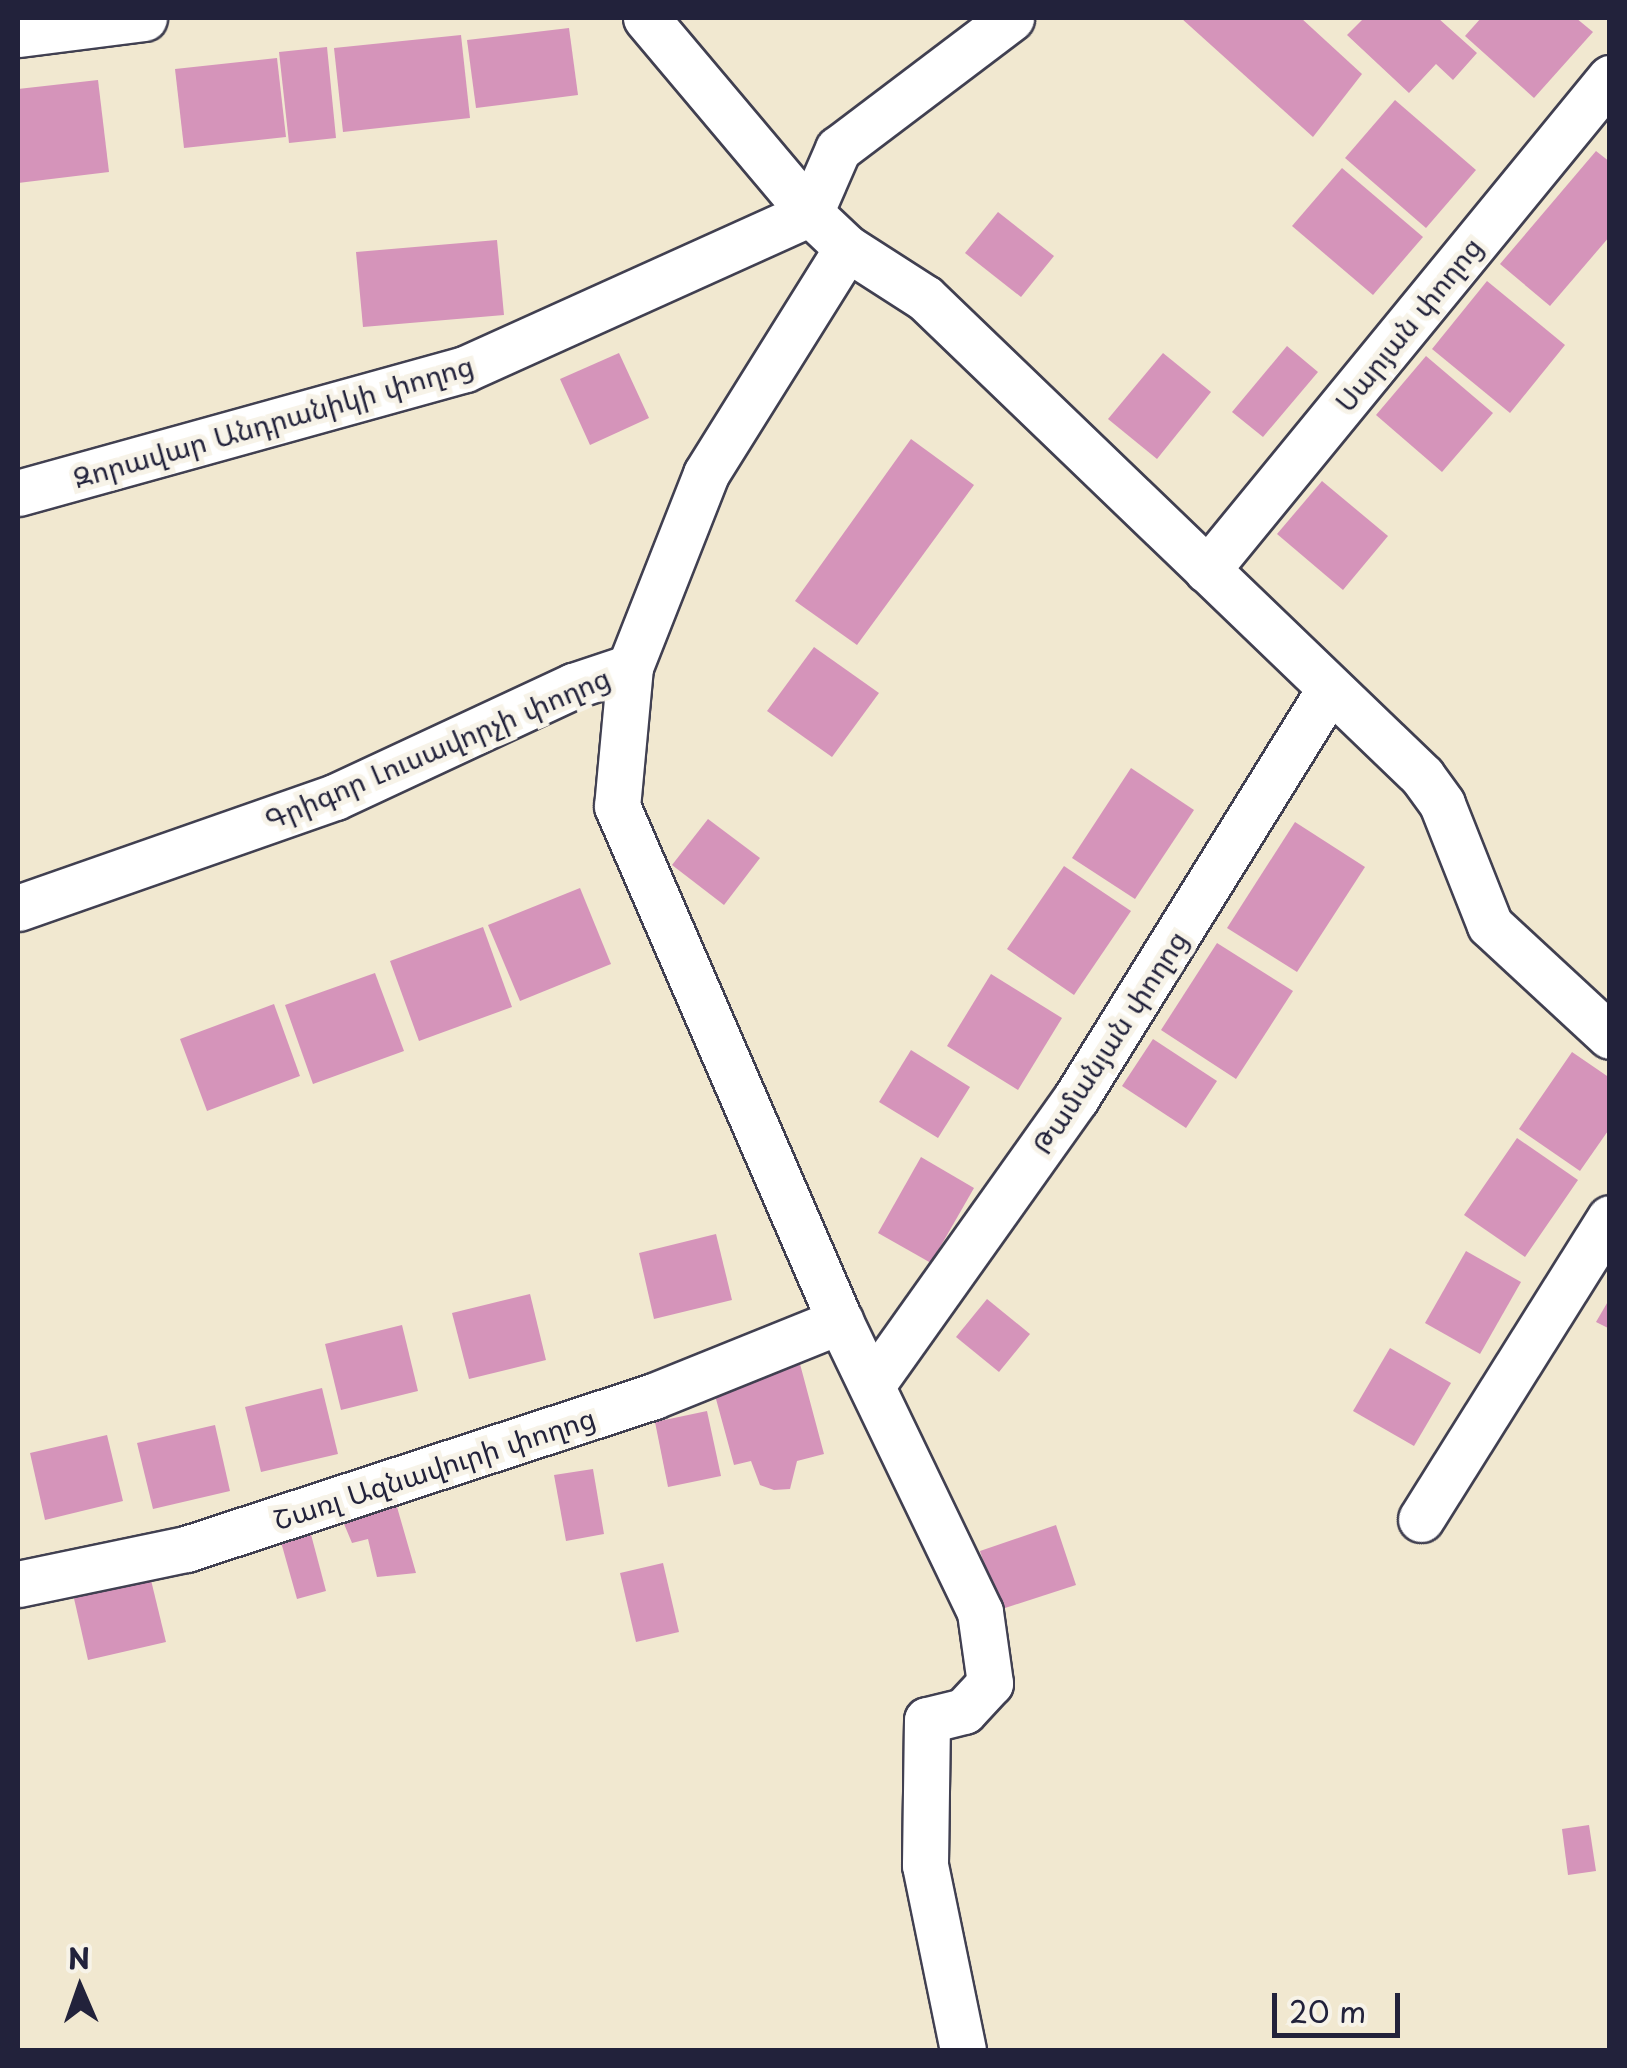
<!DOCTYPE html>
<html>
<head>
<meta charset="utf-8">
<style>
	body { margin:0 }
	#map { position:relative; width:1627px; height:2068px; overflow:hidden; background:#f1e8d0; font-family:"Playpen Sans","Noto Sans Armenian",sans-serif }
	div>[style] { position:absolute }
	.building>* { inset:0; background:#d594ba }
	.roads { filter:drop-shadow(2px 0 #414051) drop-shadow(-2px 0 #414051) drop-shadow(0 2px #414051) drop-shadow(0 -2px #414051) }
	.minor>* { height:45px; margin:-22.5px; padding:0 22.5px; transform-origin:22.5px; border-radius:22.5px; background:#fff }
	span { translate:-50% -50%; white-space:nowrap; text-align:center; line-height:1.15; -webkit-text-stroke:10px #f7f3e8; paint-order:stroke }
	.street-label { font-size:28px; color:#22223b }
	.frame { position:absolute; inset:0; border:20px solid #22223b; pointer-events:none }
	.north { position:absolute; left:30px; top:1938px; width:100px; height:100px; -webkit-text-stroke:8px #f7f3e8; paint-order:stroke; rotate:358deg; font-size:28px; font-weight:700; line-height:40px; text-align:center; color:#22223b }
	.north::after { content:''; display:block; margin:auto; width:35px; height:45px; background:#22223b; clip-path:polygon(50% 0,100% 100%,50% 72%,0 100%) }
	.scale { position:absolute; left:1272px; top:1993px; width:128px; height:45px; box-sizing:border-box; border:5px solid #22223b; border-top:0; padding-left:12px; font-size:30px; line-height:35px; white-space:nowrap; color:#22223b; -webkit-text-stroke:8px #f7f3e8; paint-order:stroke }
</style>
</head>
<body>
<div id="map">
	<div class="building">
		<div style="clip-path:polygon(1181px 18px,1301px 18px,1362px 74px,1313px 137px)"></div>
		<div style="clip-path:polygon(1364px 18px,1438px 18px,1477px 53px,1453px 80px,1436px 64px,1409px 93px,1347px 35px)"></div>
		<div style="clip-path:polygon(1481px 18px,1576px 18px,1593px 32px,1534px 98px,1465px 36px)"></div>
		<div style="clip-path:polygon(569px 28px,578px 95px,476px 108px,467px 40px)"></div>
		<div style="clip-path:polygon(461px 35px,470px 118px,343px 132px,334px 48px)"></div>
		<div style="clip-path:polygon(327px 47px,336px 138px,289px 143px,279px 52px)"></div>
		<div style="clip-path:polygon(277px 58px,286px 137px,184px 148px,175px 69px)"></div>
		<div style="clip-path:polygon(98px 80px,109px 172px,18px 183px,18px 89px)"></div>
		<div style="clip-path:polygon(1395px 100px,1476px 170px,1426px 228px,1345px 158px)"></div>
		<div style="clip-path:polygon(1596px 151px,1610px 162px,1610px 236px,1550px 306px,1500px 264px)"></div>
		<div style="clip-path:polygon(1342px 168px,1423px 237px,1373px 295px,1292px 226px)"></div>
		<div style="clip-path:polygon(998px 212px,1054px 256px,1021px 297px,965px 253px)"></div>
		<div style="clip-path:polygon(497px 240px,504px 315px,363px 327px,356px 252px)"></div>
		<div style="clip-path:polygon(1487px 281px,1565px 345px,1510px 413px,1432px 349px)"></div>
		<div style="clip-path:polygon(1287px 346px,1318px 372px,1263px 437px,1232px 412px)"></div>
		<div style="clip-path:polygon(619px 353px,649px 418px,590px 445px,560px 379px)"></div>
		<div style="clip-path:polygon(1163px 353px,1211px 392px,1157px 459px,1108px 419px)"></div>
		<div style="clip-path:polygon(1426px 356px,1493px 413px,1442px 472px,1376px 415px)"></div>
		<div style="clip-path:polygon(911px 439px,974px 485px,857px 645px,795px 601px)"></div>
		<div style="clip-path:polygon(1322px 481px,1388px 536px,1343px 590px,1277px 534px)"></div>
		<div style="clip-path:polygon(814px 647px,879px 693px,832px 757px,767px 711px)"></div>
		<div style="clip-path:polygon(1131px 768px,1194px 810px,1135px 899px,1072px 858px)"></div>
		<div style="clip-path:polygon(708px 819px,760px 858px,724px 905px,672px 865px)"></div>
		<div style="clip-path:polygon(1295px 822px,1365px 867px,1297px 972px,1227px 928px)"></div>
		<div style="clip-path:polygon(1064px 866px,1131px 911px,1074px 995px,1007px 949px)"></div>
		<div style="clip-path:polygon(580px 888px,611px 964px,520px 1001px,488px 925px)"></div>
		<div style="clip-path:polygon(483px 927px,512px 1007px,419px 1041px,390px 961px)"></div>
		<div style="clip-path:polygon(1217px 943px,1293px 991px,1236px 1079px,1161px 1030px)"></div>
		<div style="clip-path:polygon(375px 973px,404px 1051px,313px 1084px,285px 1005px)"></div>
		<div style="clip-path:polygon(991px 974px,1062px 1018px,1018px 1090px,947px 1046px)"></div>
		<div style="clip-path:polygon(274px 1004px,300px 1076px,207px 1111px,180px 1039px)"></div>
		<div style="clip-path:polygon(1153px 1039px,1217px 1081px,1186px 1128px,1122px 1086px)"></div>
		<div style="clip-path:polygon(911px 1050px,970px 1087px,938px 1138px,879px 1102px)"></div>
		<div style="clip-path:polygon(1572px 1052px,1610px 1078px,1610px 1128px,1580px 1171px,1519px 1129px)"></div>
		<div style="clip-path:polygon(1517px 1138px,1578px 1180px,1525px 1257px,1464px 1215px)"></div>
		<div style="clip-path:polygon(921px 1157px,974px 1188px,931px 1263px,878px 1233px)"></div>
		<div style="clip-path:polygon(716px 1234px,732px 1300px,654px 1319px,639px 1253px)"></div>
		<div style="clip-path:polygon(1466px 1251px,1521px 1282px,1480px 1354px,1425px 1323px)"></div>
		<div style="clip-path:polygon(530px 1294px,546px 1360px,469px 1379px,452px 1313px)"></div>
		<div style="clip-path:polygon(1610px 1298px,1610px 1329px,1596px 1322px)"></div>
		<div style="clip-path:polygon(987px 1299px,1030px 1334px,999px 1372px,956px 1337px)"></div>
		<div style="clip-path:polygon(402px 1325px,418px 1391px,341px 1410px,325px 1344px)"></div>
		<div style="clip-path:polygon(1390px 1348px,1451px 1383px,1414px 1446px,1353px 1411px)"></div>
		<div style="clip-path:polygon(800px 1364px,824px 1454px,797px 1461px,790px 1489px,774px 1490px,760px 1485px,751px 1461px,734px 1465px,713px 1388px)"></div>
		<div style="clip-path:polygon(322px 1388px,338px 1454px,261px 1472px,245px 1407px)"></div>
		<div style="clip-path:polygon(707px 1411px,721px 1476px,668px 1487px,655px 1422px)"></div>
		<div style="clip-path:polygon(215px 1425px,230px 1491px,153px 1509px,137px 1443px)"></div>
		<div style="clip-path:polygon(107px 1435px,123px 1501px,45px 1520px,30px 1453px)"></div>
		<div style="clip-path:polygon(593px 1469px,604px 1534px,566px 1541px,554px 1475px)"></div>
		<div style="clip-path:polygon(395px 1500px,416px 1573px,377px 1577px,368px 1539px,352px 1543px,342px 1519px)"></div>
		<div style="clip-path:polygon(1056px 1525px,1076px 1585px,999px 1610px,980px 1551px)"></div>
		<div style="clip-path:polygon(309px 1527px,326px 1591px,297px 1599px,279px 1535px)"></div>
		<div style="clip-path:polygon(663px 1563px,679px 1632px,636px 1642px,620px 1573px)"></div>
		<div style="clip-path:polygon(150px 1576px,166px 1642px,88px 1660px,73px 1594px)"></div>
		<div style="clip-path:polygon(1589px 1825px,1596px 1871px,1568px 1875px,1562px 1829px)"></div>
	</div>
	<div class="roads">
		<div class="minor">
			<div style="left:646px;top:18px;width:255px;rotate:49.9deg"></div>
			<div style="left:810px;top:213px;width:51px;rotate:43.4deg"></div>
			<div style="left:847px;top:248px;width:93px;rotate:32.7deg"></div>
			<div style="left:925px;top:298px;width:690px;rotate:43.88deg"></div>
			<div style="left:1422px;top:776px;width:34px;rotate:54deg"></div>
			<div style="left:1442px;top:804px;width:130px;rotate:68.4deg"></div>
			<div style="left:1490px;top:925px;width:163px;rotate:42.8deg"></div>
			<div style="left:18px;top:34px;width:127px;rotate:-7.2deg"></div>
			<div style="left:847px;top:248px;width:266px;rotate:122deg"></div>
			<div style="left:706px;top:474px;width:207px;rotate:111.5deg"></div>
			<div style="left:630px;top:667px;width:140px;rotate:95.3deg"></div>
			<div style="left:617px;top:806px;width:561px;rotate:66.59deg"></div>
			<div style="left:840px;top:1321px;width:323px;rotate:64.3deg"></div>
			<div style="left:980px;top:1612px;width:72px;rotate:82deg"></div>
			<div style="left:990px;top:1683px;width:38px;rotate:133deg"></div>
			<div style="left:964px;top:1711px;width:38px;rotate:166deg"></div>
			<div style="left:927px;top:1720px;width:145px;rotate:90.8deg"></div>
			<div style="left:925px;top:1865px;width:189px;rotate:78.4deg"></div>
			<div style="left:18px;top:493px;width:464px;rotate:-15.5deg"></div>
			<div style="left:465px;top:369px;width:379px;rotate:-24.3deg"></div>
			<div style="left:810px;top:213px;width:70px;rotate:-66.4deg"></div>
			<div style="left:838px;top:149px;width:217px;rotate:-37.1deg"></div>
			<div style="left:1207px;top:570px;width:636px;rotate:-50.68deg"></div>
			<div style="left:18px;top:908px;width:336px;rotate:-19.3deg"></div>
			<div style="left:335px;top:797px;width:263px;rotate:-25deg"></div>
			<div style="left:573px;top:686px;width:60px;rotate:-18.4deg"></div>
			<div style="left:872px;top:1385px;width:352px;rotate:-54.6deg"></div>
			<div style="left:1076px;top:1098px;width:481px;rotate:-58.2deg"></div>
			<div style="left:1421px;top:1519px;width:355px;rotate:-57.9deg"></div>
			<div style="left:18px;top:1584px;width:172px;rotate:-11.8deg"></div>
			<div style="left:186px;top:1549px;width:492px;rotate:-18.1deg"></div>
			<div style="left:654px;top:1396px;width:201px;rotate:-22deg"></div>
		</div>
	</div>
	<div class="street-label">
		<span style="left:1408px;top:324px;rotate:-51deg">Սարյան փողոց</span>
		<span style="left:273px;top:421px;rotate:-16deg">Զորավար Անդրանիկի փողոց</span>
		<span style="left:437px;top:748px;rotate:-23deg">Գրիգոր Լուսավորչի փողոց</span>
		<span style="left:1109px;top:1042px;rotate:-57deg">Թամանյան փողոց</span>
		<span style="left:434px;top:1468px;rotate:-18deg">Շառլ Ազնավուրի փողոց</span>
	</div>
	<div class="frame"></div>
	<div class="north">N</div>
	<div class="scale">20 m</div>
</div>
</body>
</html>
